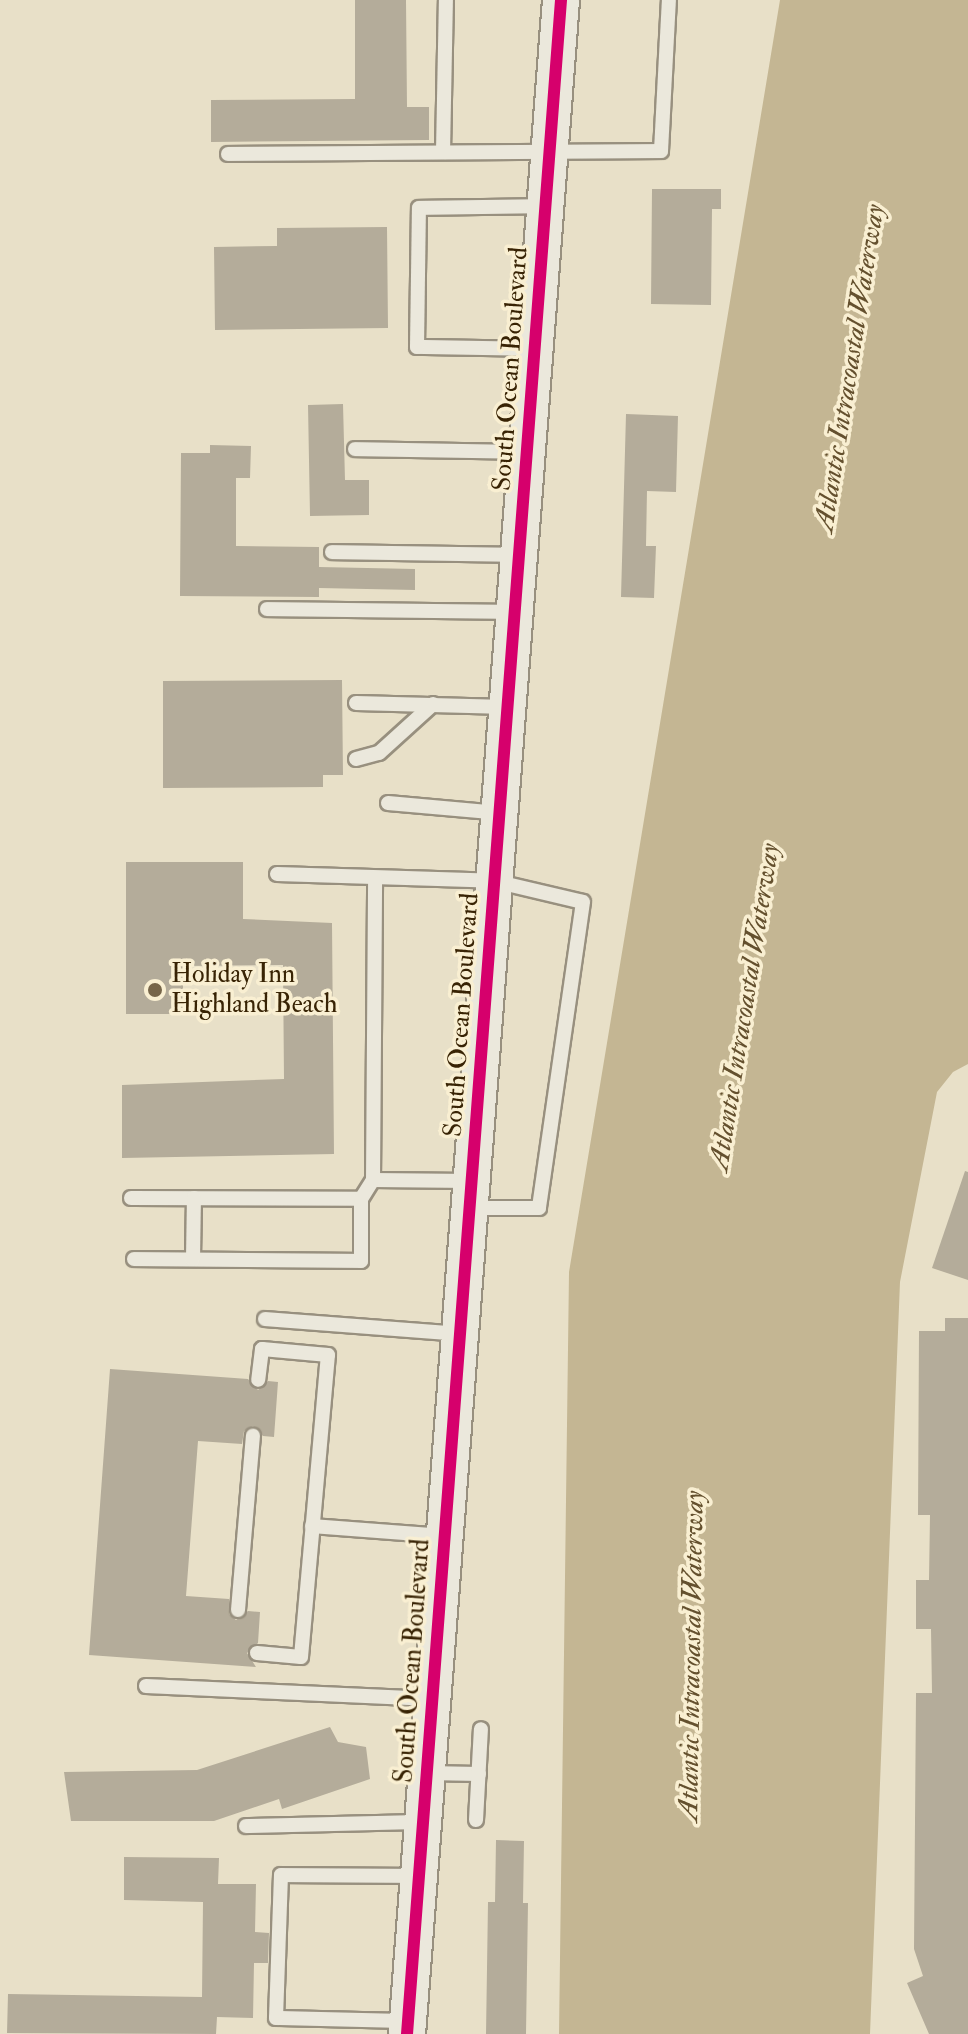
<!DOCTYPE html>
<html>
<head>
<meta charset="utf-8">
<style>
	body { margin:0 }
	#map { position:relative; width:968px; height:2034px; overflow:hidden; background:#e8e0c8; font-family:"IM FELL Double Pica",serif }
	div>[style] { position:absolute }
	.water>* { inset:0; background:#c4b693 }
	.building>* { inset:0; background:#b4ac9a }
	.roads { filter:drop-shadow(2px 0 #98907f) drop-shadow(-2px 0 #98907f) drop-shadow(0 2px #98907f) drop-shadow(0 -2px #98907f) }
	.service>* { height:14px; margin:-7px; padding:0 7px; transform-origin:7px; border-radius:7px; background:#ebe8dc }
	.secondary>* { height:36px; margin:-18px; padding:0 18px; transform-origin:18px; border-radius:18px; background:#ebe8dc }
	.cycleway>* { height:12px; margin:-6px; padding:0 6px; transform-origin:6px; border-radius:6px; background:#d6006c }
	.dots>* { width:22px; height:22px; translate:-50% -50%; box-sizing:border-box; border:4px solid #f9efd2; border-radius:50% }
	span { translate:-50% -50%; white-space:nowrap; text-align:center; line-height:1.15; -webkit-text-stroke:7px #f9efd2; paint-order:stroke }
	.street-label { font-size:26px; color:#382304 }
	.poi-label { font-size:26px; color:#382304 }
	.left { translate:0 -50%; text-align:left }
	.water-label { font-size:28px; color:#64502e; font-style:italic }
</style>
</head>
<body>
<div id="map">
	<div class="water">
		<div style="clip-path:polygon(780px 0,968px 0,968px 1064px,953px 1072px,937px 1092px,900px 1282px,870px 2034px,559px 2034px,569px 1272px)"></div>
	</div>
	<div class="building">
		<div style="clip-path:polygon(355px 0,406px 0,407px 107px,429px 107px,429px 140px,211px 142px,211px 100px,355px 99px)"></div>
		<div style="clip-path:polygon(652px 189px,721px 189px,721px 209px,712px 209px,711px 305px,651px 304px)"></div>
		<div style="clip-path:polygon(387px 227px,388px 328px,215px 330px,214px 247px,277px 246px,277px 228px)"></div>
		<div style="clip-path:polygon(343px 404px,345px 480px,369px 480px,369px 515px,310px 516px,308px 405px)"></div>
		<div style="clip-path:polygon(626px 414px,678px 416px,676px 492px,647px 491px,646px 546px,656px 546px,654px 598px,621px 597px)"></div>
		<div style="clip-path:polygon(210px 445px,251px 446px,250px 478px,236px 478px,236px 546px,319px 547px,319px 567px,415px 569px,415px 590px,319px 588px,319px 597px,180px 596px,181px 453px,210px 453px)"></div>
		<div style="clip-path:polygon(342px 680px,343px 775px,323px 775px,323px 787px,163px 788px,163px 681px)"></div>
		<div style="clip-path:polygon(126px 862px,243px 862px,243px 919px,332px 923px,334px 1154px,122px 1158px,122px 1085px,284px 1079px,283px 965px,183px 966px,183px 1014px,126px 1014px)"></div>
		<div style="clip-path:polygon(965px 1171px,968px 1172px,968px 1280px,932px 1268px)"></div>
		<div style="clip-path:polygon(945px 1318px,968px 1318px,968px 2034px,929px 2034px,907px 1983px,923px 1976px,914px 1949px,916px 1693px,932px 1693px,931px 1629px,916px 1629px,916px 1580px,929px 1580px,930px 1515px,918px 1515px,919px 1331px,945px 1331px)"></div>
		<div style="clip-path:polygon(110px 1369px,248px 1379px,258px 1390px,268px 1381px,278px 1382px,274px 1437px,263px 1436px,253px 1426px,244px 1431px,242px 1444px,198px 1441px,186px 1596px,229px 1599px,229px 1614px,236px 1620px,248px 1611px,260px 1612px,258px 1643px,247px 1653px,256px 1667px,89px 1655px)"></div>
		<div style="clip-path:polygon(330px 1727px,338px 1742px,366px 1747px,370px 1779px,282px 1809px,279px 1799px,214px 1821px,71px 1821px,64px 1772px,197px 1770px)"></div>
		<div style="clip-path:polygon(496px 1840px,524px 1841px,523px 1903px,528px 1903px,526px 2034px,486px 2034px,488px 1902px,495px 1902px)"></div>
		<div style="clip-path:polygon(124px 1857px,219px 1858px,218px 1884px,256px 1884px,255px 1932px,269px 1933px,268px 1963px,254px 1963px,253px 2018px,217px 2017px,216px 2034px,7px 2033px,8px 1994px,202px 1997px,203px 1902px,124px 1900px)"></div>
	</div>
	<div class="roads">
		<div class="service">
			<div style="left:443px;top:152px;width:152px;rotate:-88.9deg"></div>
			<div style="left:228px;top:154px;width:433px;rotate:-0.4deg"></div>
			<div style="left:661px;top:151px;width:151px;rotate:-87deg"></div>
			<div style="left:534px;top:349px;width:117px;rotate:-179deg"></div>
			<div style="left:417px;top:347px;width:139px;rotate:-89.2deg"></div>
			<div style="left:419px;top:208px;width:127px;rotate:-0.9deg"></div>
			<div style="left:355px;top:449px;width:172px;rotate:1deg"></div>
			<div style="left:332px;top:552px;width:187px;rotate:0.9deg"></div>
			<div style="left:267px;top:609px;width:247px;rotate:0.7deg"></div>
			<div style="left:356px;top:703px;width:151px;rotate:1.5deg"></div>
			<div style="left:356px;top:759px;width:24px;rotate:-15deg"></div>
			<div style="left:379px;top:753px;width:73px;rotate:-42.2deg"></div>
			<div style="left:388px;top:803px;width:111px;rotate:5.1deg"></div>
			<div style="left:277px;top:874px;width:217px;rotate:1.8deg"></div>
			<div style="left:494px;top:881px;width:91px;rotate:13.3deg"></div>
			<div style="left:583px;top:902px;width:309px;rotate:98.2deg"></div>
			<div style="left:539px;top:1208px;width:69px;rotate:180deg"></div>
			<div style="left:373px;top:1180px;width:98px;rotate:0.6deg"></div>
			<div style="left:131px;top:1198px;width:230px;rotate:0.2deg"></div>
			<div style="left:134px;top:1259px;width:227px;rotate:0.5deg"></div>
			<div style="left:361px;top:1261px;width:62px;rotate:-90deg"></div>
			<div style="left:361px;top:1199px;width:22px;rotate:-58deg"></div>
			<div style="left:373px;top:1180px;width:302px;rotate:-89.6deg"></div>
			<div style="left:193px;top:1259px;width:61px;rotate:-89.1deg"></div>
			<div style="left:265px;top:1319px;width:196px;rotate:4.4deg"></div>
			<div style="left:312px;top:1526px;width:132px;rotate:4.3deg"></div>
			<div style="left:238px;top:1610px;width:175px;rotate:-85.1deg"></div>
			<div style="left:257px;top:1653px;width:44px;rotate:5.2deg"></div>
			<div style="left:301px;top:1657px;width:303px;rotate:-84.9deg"></div>
			<div style="left:328px;top:1355px;width:66px;rotate:-174.8deg"></div>
			<div style="left:262px;top:1349px;width:31px;rotate:97deg"></div>
			<div style="left:146px;top:1686px;width:286px;rotate:2.6deg"></div>
			<div style="left:427px;top:1773px;width:52px;rotate:1.1deg"></div>
			<div style="left:476px;top:1820px;width:91px;rotate:-86.9deg"></div>
			<div style="left:246px;top:1826px;width:176px;rotate:-1.3deg"></div>
			<div style="left:407px;top:2021px;width:131px;rotate:-178.7deg"></div>
			<div style="left:276px;top:2018px;width:143px;rotate:-88deg"></div>
			<div style="left:281px;top:1875px;width:137px;rotate:0.4deg"></div>
		</div>
		<div class="secondary">
			<div style="left:407px;top:2034px;width:2040px;rotate:-85.67deg"></div>
		</div>
	</div>
	<div class="cycleway">
		<div style="left:407px;top:2034px;width:2040px;rotate:-85.67deg"></div>
	</div>
	<div class="dots">
		<div style="left:155px;top:990px;background:#766549"></div>
	</div>
	<div class="street-label">
		<span style="left:511px;top:369px;rotate:-86deg">South Ocean Boulevard</span>
		<span style="left:462px;top:1015px;rotate:-86deg">South Ocean Boulevard</span>
		<span style="left:413px;top:1661px;rotate:-86deg">South Ocean Boulevard</span>
	</div>
	<div class="poi-label">
		<span class="left" style="left:171px;top:990px">Holiday Inn<br>Highland Beach</span>
	</div>
	<div class="water-label">
		<span style="left:850px;top:368px;rotate:-81deg">Atlantic Intracoastal Waterway</span>
		<span style="left:745px;top:1007px;rotate:-81deg">Atlantic Intracoastal Waterway</span>
		<span style="left:692px;top:1656px;rotate:-89deg">Atlantic Intracoastal Waterway</span>
	</div>
</div>
</body>
</html>
